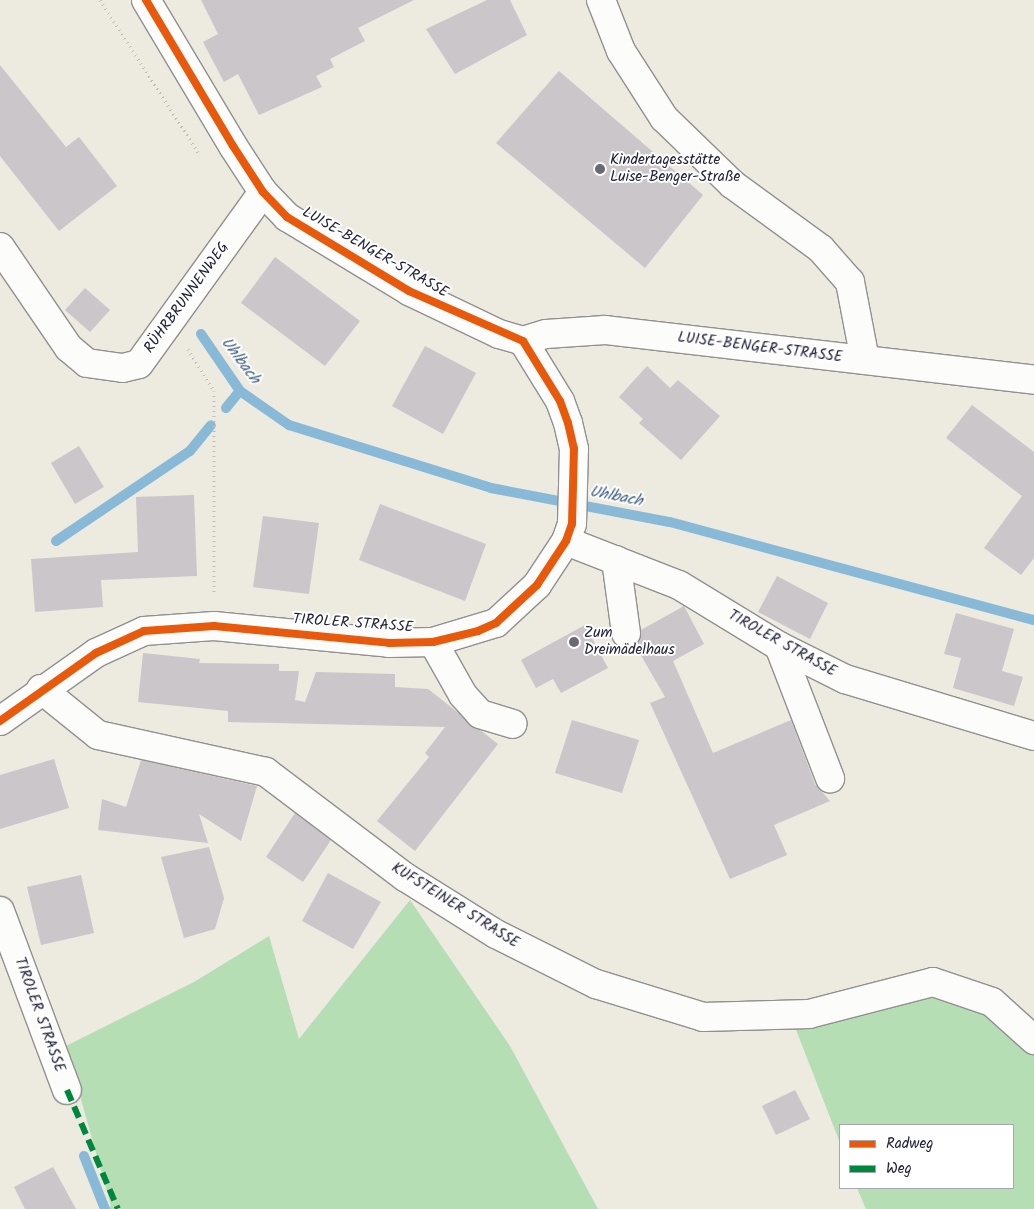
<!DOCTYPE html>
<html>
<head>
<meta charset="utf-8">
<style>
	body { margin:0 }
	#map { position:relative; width:1034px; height:1209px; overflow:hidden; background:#edeadf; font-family:Kalam,sans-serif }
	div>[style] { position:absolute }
	.green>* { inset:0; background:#b6deb4 }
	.stream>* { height:10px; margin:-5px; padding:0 5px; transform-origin:5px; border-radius:5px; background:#88bad7 }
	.building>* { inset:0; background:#cbc6c9 }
	.path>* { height:3px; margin-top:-1.5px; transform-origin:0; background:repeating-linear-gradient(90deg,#bdbdbe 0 1px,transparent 0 5px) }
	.roads { filter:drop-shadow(1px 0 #92908f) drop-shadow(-1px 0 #92908f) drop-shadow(0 1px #92908f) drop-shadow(0 -1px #92908f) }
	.minor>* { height:28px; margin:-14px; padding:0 14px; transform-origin:14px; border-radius:14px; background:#fcfcfa }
	.quiet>* { height:6px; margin-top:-3px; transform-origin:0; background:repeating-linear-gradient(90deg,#00873e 0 12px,transparent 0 18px) }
	.cycleway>* { height:8px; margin:-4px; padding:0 4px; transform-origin:4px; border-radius:4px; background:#e8590c }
	.dots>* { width:14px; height:14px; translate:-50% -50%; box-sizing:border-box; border:2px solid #fff; border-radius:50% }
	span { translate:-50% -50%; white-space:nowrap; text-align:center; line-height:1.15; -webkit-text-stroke:4px #fff; paint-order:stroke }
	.poi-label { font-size:15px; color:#22223b }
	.left { translate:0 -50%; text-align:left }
	.street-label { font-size:15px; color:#22223b }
	.water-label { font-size:16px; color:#3d5d80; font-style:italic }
	.legend { position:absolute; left:839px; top:1124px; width:175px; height:65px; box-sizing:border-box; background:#fff; border:1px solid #a7a7b1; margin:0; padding:6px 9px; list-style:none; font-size:15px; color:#22223b }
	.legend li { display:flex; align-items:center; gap:10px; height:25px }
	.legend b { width:25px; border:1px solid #a7a7b1 }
</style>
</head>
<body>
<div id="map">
	<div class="green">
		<div style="clip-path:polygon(410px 900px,510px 1046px,598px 1209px,106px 1209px,111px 1206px,66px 1046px,194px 982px,269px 936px,299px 1039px)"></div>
		<div style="clip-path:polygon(934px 992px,987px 1009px,1034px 1053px,1034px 1209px,866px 1209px,857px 1188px,1013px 1188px,1013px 1125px,840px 1125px,840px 1143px,793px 1022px)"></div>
	</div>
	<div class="stream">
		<div style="left:201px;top:334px;width:69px;rotate:55.6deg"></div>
		<div style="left:240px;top:391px;width:60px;rotate:34.8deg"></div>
		<div style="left:289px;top:425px;width:212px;rotate:17.3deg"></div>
		<div style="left:491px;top:488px;width:182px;rotate:10.8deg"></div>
		<div style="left:670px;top:522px;width:377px;rotate:15.1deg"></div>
		<div style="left:226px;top:408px;width:22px;rotate:-51deg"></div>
		<div style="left:56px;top:541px;width:161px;rotate:-33.9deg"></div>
		<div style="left:190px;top:451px;width:33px;rotate:-51deg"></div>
		<div style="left:84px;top:1156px;width:57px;rotate:68.4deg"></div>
	</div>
	<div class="building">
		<div style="clip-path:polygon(201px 0,414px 0,358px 28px,365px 41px,330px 59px,334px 67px,316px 76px,322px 87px,259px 115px,238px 74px,224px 82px,203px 42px,218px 34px)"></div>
		<div style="clip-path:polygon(487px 0,510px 0,527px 35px,455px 74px,426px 29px)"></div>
		<div style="clip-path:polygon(0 65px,66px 147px,79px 137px,117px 186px,59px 231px,0 156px)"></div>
		<div style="clip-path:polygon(559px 71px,703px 195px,645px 268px,496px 143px)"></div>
		<div style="clip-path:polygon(275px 257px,360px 321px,325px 366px,241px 303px)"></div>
		<div style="clip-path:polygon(85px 288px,110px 310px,90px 332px,65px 310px)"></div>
		<div style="clip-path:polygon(425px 346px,476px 373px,443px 434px,392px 406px)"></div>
		<div style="clip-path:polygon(647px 366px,670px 388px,678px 380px,720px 416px,681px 460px,639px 423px,643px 419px,619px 397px)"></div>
		<div style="clip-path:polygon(972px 405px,1034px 452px,1034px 558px,1021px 575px,984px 548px,1022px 496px,946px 438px)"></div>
		<div style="clip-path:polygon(79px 446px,104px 487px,75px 504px,51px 463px)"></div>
		<div style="clip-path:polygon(194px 495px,197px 576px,101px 580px,103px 607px,35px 612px,31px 559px,138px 552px,136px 497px)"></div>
		<div style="clip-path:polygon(380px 504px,486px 544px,465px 601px,359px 560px)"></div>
		<div style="clip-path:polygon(263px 516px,319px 523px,309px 594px,253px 587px)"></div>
		<div style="clip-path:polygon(777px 576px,828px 603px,810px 639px,758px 612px)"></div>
		<div style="clip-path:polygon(684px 606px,704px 644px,673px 661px,713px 753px,791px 720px,815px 784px,830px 801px,774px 825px,787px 855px,730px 879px,650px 703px,665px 697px,635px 645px,641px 630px)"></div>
		<div style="clip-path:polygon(956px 613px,1014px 629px,1002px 671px,1023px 677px,1014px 706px,953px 688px,961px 658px,944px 654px)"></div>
		<div style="clip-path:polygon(585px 625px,608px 668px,561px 693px,553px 679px,536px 688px,521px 660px)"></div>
		<div style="clip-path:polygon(143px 653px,200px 659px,199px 663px,279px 664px,279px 671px,299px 671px,295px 700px,305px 702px,316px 672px,395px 674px,395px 687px,428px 689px,498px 744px,415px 851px,377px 821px,429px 757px,425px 753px,445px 727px,228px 722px,228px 711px,138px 702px)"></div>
		<div style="clip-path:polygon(572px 720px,639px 740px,622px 793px,555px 773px)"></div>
		<div style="clip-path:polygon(54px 759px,69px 808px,0 829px,0 775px)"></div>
		<div style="clip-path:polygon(141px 760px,257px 786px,241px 841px,199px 814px,208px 843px,98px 830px,102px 799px,126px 807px)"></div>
		<div style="clip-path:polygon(295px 813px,331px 840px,303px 882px,266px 857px)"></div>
		<div style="clip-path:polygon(209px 847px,224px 898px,215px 929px,184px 938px,161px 857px)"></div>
		<div style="clip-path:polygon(328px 873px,381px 902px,353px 949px,302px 921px)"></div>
		<div style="clip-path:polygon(81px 875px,94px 933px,41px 945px,27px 887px)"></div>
		<div style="clip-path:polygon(795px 1090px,810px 1119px,776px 1135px,762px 1106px)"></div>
		<div style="clip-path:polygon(53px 1167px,76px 1209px,25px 1209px,14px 1187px)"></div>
	</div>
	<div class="path">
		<div style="left:100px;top:0;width:184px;rotate:57.2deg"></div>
		<div style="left:188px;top:349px;width:49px;rotate:58.2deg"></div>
		<div style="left:214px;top:391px;width:204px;rotate:90deg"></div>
	</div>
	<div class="roads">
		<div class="minor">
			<div style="left:146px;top:0;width:170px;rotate:59.2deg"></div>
			<div style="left:233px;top:146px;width:55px;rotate:56.9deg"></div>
			<div style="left:263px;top:192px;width:35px;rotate:46deg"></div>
			<div style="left:287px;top:217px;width:143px;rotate:31.2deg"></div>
			<div style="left:409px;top:291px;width:100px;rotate:25.5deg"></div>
			<div style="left:499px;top:334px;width:25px;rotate:16deg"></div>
			<div style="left:523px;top:341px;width:24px;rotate:-17deg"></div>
			<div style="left:546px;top:334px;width:59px;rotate:-3.9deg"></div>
			<div style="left:605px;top:330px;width:432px;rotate:6.6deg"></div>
			<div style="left:601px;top:0;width:55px;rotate:68.6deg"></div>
			<div style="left:621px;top:51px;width:80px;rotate:57.3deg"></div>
			<div style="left:664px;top:118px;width:95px;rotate:44.1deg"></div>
			<div style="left:732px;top:184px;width:110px;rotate:36.1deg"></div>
			<div style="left:821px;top:249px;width:44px;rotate:48.7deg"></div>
			<div style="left:850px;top:282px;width:79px;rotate:79.1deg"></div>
			<div style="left:0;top:247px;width:122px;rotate:55.7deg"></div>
			<div style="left:69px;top:348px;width:23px;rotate:40deg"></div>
			<div style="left:87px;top:363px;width:36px;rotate:8deg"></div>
			<div style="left:123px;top:368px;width:16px;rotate:-14deg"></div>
			<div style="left:139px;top:364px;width:212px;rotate:-54.2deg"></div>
			<div style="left:566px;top:541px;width:121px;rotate:21.3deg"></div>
			<div style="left:679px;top:585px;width:117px;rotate:31.4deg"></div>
			<div style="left:779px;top:646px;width:74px;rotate:26.6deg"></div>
			<div style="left:845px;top:679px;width:197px;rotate:16.8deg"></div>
			<div style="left:616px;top:560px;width:74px;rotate:82.2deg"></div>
			<div style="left:433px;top:642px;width:61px;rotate:60.5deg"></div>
			<div style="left:463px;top:695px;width:25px;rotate:48deg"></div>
			<div style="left:480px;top:714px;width:34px;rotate:17deg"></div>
			<div style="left:779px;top:646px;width:142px;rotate:68.9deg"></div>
			<div style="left:41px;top:689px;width:73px;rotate:38.9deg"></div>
			<div style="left:98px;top:735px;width:172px;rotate:12.4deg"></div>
			<div style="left:266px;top:772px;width:174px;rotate:37.1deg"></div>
			<div style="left:405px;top:877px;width:107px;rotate:32.1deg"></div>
			<div style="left:496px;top:934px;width:112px;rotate:26.6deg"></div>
			<div style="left:596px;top:984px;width:112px;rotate:17.1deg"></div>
			<div style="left:703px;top:1017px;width:106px;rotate:-1.6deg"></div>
			<div style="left:809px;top:1014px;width:128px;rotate:-14.5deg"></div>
			<div style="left:933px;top:982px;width:62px;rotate:18.7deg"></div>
			<div style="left:992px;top:1002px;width:57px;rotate:42.1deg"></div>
			<div style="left:0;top:721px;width:118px;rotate:-35.3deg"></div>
			<div style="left:96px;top:653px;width:53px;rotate:-24.6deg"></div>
			<div style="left:144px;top:631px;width:70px;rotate:-4.1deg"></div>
			<div style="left:214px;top:626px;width:176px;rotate:5.5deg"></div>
			<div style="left:389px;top:643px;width:44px;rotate:-1.3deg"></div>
			<div style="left:433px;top:642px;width:66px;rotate:-16.8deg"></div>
			<div style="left:496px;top:623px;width:56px;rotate:-42.8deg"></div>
			<div style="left:537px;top:585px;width:53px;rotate:-56.6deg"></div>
			<div style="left:566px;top:541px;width:18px;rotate:-71deg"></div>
			<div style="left:572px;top:524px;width:75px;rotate:-88.5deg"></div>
			<div style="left:574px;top:449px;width:27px;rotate:-103deg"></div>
			<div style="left:568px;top:423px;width:23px;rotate:-110deg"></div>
			<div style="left:560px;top:401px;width:70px;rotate:-121.7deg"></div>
			<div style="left:0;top:911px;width:191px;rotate:69.5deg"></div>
		</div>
	</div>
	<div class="quiet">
		<div style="left:67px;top:1090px;width:129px;rotate:66.8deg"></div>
	</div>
	<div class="cycleway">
		<div style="left:0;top:721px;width:118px;rotate:-35.3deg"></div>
		<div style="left:96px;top:653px;width:53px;rotate:-24.6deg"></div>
		<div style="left:144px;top:631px;width:70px;rotate:-4.1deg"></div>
		<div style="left:214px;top:626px;width:176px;rotate:5.5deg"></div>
		<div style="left:389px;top:643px;width:44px;rotate:-1.3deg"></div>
		<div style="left:433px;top:642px;width:46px;rotate:-13.7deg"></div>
		<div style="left:478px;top:631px;width:20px;rotate:-24deg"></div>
		<div style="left:496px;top:623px;width:56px;rotate:-42.8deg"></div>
		<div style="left:537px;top:585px;width:53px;rotate:-56.6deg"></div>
		<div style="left:566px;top:541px;width:18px;rotate:-71deg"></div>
		<div style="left:572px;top:524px;width:75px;rotate:-88.5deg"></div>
		<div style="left:574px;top:449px;width:27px;rotate:-103deg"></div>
		<div style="left:568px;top:423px;width:23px;rotate:-110deg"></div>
		<div style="left:560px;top:401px;width:70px;rotate:-121.7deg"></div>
		<div style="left:523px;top:341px;width:124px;rotate:-156.3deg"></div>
		<div style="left:409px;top:291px;width:143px;rotate:-148.8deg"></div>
		<div style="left:287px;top:217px;width:35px;rotate:-134deg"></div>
		<div style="left:263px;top:192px;width:55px;rotate:-123.1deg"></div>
		<div style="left:233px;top:146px;width:170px;rotate:-120.8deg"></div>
	</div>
	<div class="dots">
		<div style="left:600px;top:169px;background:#696874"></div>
		<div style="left:574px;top:642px;background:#696874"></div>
	</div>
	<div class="poi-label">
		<span class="left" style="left:610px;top:169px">Kindertagesstätte<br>Luise-Benger-Straße</span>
		<span class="left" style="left:584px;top:642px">Zum<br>Dreimädelhaus</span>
	</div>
	<div class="street-label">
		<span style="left:375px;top:253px;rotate:30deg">LUISE-BENGER-STRASSE</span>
		<span style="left:187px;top:298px;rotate:-54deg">RÜHRBRUNNENWEG</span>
		<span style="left:760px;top:348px;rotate:7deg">LUISE-BENGER-STRASSE</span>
		<span style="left:353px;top:624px;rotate:4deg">TIROLER STRASSE</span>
		<span style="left:782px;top:644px;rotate:29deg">TIROLER STRASSE</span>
		<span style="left:455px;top:906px;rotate:32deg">KUFSTEINER STRASSE</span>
		<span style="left:39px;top:1015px;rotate:70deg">TIROLER STRASSE</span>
	</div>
	<div class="water-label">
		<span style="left:240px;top:361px;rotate:53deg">Uhlbach</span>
		<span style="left:616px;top:497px;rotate:11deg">Uhlbach</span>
	</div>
	<ul class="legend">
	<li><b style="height:6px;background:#e8590c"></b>Radweg</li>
	<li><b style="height:6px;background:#00873e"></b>Weg</li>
	</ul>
</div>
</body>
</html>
